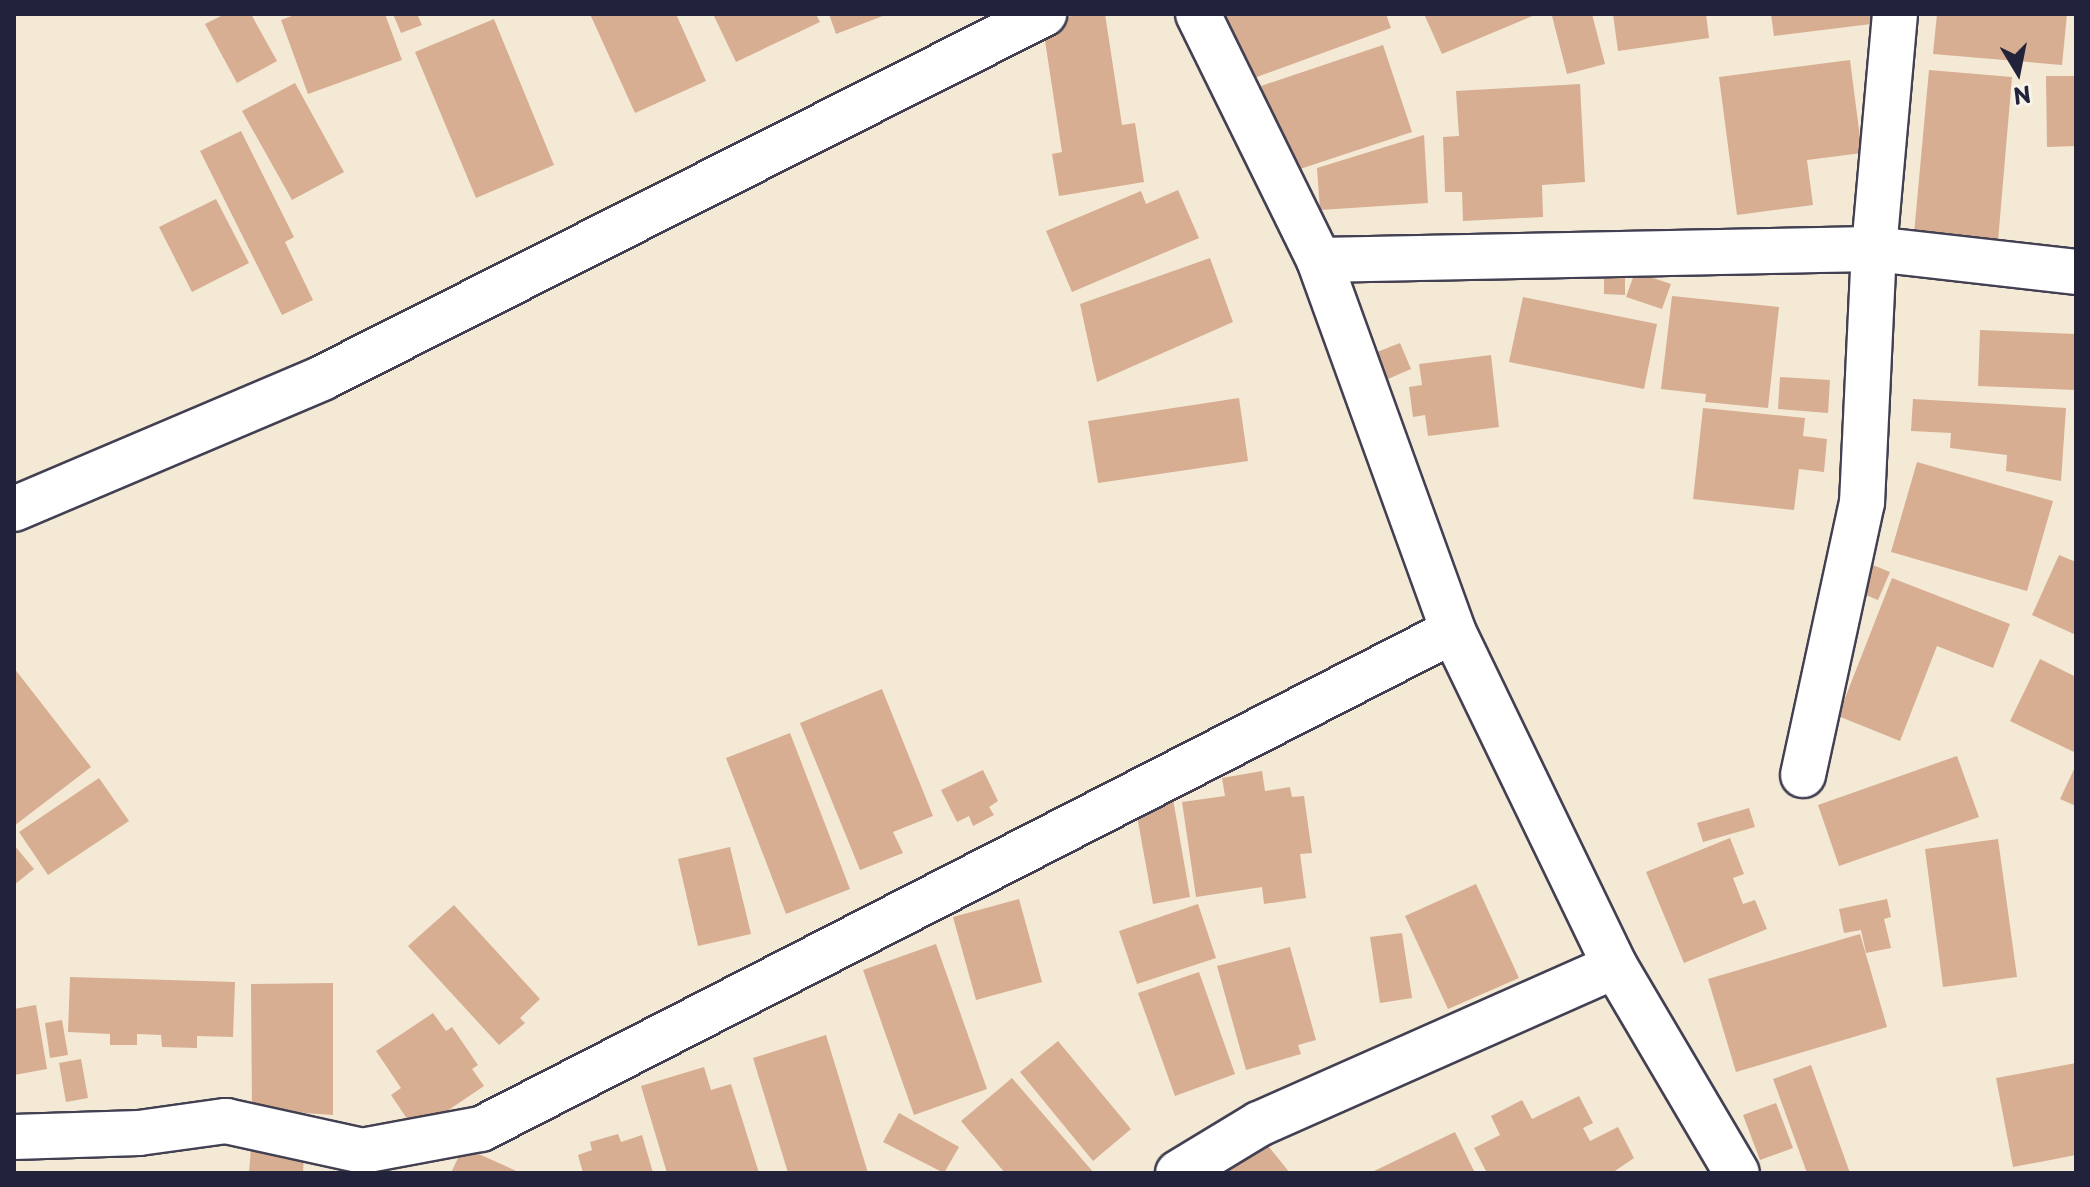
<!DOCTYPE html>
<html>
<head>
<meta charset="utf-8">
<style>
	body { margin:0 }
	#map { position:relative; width:2090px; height:1187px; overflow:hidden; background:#f4e9d5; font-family:"Playpen Sans",sans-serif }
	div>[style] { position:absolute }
	.building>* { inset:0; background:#d7ae92 }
	.roads { filter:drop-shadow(2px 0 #424052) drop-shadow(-2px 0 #424052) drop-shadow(0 2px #424052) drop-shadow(0 -2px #424052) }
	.minor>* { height:44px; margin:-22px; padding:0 22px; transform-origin:22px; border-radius:22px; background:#fff }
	span { translate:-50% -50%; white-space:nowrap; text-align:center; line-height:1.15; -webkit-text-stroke:7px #f7f3e8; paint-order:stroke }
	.frame { position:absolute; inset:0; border:16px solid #22223b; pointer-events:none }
	.north { position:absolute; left:1978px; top:32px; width:80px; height:80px; -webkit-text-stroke:6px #f7f3e8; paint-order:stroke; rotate:170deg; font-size:22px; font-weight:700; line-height:32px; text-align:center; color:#22223b }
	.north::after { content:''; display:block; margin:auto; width:28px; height:36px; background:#22223b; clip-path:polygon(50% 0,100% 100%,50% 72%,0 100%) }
</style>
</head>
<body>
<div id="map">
	<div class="building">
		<div style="clip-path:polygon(225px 14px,251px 14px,277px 61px,237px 83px,205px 24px)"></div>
		<div style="clip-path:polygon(297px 14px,385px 14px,402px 60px,308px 94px,281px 20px)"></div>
		<div style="clip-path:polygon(393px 14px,417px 14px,422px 25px,401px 33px)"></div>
		<div style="clip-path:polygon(590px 14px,676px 14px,706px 81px,635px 113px)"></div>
		<div style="clip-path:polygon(713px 14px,816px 14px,820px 22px,736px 62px)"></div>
		<div style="clip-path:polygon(829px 14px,888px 14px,836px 34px)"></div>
		<div style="clip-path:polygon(1085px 14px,1105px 14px,1122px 125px,1135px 123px,1144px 182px,1059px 196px,1052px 154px,1062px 152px,1042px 21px)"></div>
		<div style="clip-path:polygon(1218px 14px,1386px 14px,1391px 28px,1243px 82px)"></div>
		<div style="clip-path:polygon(1424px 14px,1537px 14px,1442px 54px)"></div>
		<div style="clip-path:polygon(1592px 14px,1605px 64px,1567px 74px,1552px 16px)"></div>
		<div style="clip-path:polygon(1613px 14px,1706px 14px,1709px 38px,1618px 51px)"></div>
		<div style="clip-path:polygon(1771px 14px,1870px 14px,1871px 24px,1774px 36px)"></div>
		<div style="clip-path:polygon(1937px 14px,2067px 14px,2062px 65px,1933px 54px)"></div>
		<div style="clip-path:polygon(494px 19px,554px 165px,476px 198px,415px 52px)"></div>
		<div style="clip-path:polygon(1383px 45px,1412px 132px,1291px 172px,1261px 86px)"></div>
		<div style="clip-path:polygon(1850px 60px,1862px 153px,1807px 160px,1813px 205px,1737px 215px,1719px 77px)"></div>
		<div style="clip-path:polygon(1929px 70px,2012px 77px,1998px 241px,1914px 234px)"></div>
		<div style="clip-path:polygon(2046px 76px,2076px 76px,2076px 146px,2047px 147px)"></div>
		<div style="clip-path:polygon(295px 83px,344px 172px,292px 200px,242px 111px)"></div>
		<div style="clip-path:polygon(1580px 84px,1585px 182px,1542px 185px,1543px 217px,1463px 221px,1462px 192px,1445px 192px,1443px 137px,1459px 136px,1456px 91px)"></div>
		<div style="clip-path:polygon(241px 131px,294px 237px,285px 242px,313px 300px,282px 315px,200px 151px)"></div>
		<div style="clip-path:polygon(1424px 135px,1428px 203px,1320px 210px,1317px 168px)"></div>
		<div style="clip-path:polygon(1178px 190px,1199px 238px,1072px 292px,1046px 231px,1141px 191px,1146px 204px)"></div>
		<div style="clip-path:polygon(216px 199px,249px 263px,192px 292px,159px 227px)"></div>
		<div style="clip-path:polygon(1210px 258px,1233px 322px,1097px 382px,1080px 304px)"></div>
		<div style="clip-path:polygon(1604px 266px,1625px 266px,1625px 295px,1604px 294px)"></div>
		<div style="clip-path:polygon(1635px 272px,1671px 284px,1662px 309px,1626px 297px)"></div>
		<div style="clip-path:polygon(1672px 296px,1779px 307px,1768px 408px,1705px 402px,1706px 394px,1661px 389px)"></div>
		<div style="clip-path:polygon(1523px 297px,1657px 324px,1644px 389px,1509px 362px)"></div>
		<div style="clip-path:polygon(1980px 330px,2076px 334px,2076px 390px,1978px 386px)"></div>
		<div style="clip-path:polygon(1400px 343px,1411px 369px,1388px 379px,1377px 352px)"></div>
		<div style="clip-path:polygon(1491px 355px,1499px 427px,1428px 436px,1425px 415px,1413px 417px,1409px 387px,1422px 385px,1419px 364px)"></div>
		<div style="clip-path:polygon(1780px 377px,1830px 380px,1828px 413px,1778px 409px)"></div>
		<div style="clip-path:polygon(1239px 398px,1248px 461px,1098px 483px,1088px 421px)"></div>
		<div style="clip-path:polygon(1913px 399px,2066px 408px,2061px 481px,2006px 471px,2007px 455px,1950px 448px,1951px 433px,1911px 431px)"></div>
		<div style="clip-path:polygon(1703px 408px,1805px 418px,1803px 436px,1827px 439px,1824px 472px,1799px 469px,1794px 510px,1693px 499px)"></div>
		<div style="clip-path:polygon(1917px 462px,2053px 501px,2027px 591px,1891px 552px)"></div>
		<div style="clip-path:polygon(2059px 555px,2076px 562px,2076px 635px,2032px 615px)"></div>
		<div style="clip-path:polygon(1868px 563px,1890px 572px,1878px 600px,1856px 591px)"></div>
		<div style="clip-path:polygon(1892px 578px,2010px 624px,1993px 668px,1937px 646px,1900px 741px,1838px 716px)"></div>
		<div style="clip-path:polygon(2040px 659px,2076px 677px,2076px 753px,2010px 721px)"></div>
		<div style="clip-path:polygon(14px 668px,91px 767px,14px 826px)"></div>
		<div style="clip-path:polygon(882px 689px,933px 816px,893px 832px,903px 853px,860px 870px,800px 723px)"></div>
		<div style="clip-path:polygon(790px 733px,850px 889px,786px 914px,726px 758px)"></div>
		<div style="clip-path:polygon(1957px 756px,1979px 817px,1839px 866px,1818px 805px)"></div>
		<div style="clip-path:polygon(2076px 765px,2076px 806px,2060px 799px)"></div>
		<div style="clip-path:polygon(983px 770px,998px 801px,989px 807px,994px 815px,973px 826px,969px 816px,957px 822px,941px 790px)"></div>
		<div style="clip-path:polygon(1262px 771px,1265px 791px,1290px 787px,1292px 797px,1304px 796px,1312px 853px,1300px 854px,1306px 898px,1264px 904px,1262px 887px,1196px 897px,1182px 802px,1225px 796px,1222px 778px)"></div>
		<div style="clip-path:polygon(99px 778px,129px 821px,48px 875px,19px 832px)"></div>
		<div style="clip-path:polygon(1173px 799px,1190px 897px,1153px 904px,1135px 805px)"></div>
		<div style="clip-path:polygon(1749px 808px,1755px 827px,1703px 842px,1697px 823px)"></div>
		<div style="clip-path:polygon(1730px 838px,1744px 874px,1733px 878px,1743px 904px,1755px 900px,1767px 929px,1684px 963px,1646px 872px)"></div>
		<div style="clip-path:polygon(1998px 839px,2017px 977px,1943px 987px,1925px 849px)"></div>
		<div style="clip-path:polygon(14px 845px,34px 869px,14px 885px)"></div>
		<div style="clip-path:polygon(730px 847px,751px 934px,698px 946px,678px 859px)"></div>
		<div style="clip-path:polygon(1476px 884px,1519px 978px,1448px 1009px,1405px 916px)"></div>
		<div style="clip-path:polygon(1019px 899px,1042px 982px,976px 1000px,953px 917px)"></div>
		<div style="clip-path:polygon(1887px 899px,1891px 917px,1884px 919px,1891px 948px,1866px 953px,1861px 930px,1844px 933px,1839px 909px)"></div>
		<div style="clip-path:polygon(1198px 904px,1216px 958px,1137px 984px,1119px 931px)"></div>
		<div style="clip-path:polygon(454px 905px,540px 999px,520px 1018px,525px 1023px,499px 1045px,408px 946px)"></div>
		<div style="clip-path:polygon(1402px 933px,1412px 998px,1380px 1003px,1370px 937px)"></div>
		<div style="clip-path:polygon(1860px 934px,1887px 1027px,1736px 1072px,1708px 979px)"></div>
		<div style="clip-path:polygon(936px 944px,987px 1089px,914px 1115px,863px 970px)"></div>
		<div style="clip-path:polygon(1290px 947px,1316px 1040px,1298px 1045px,1301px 1054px,1246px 1070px,1217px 966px)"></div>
		<div style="clip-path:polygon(1199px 972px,1235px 1074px,1175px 1096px,1138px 993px)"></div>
		<div style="clip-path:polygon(70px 977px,235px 982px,233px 1037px,197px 1036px,197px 1048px,162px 1047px,161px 1035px,137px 1034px,137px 1045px,110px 1045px,110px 1034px,68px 1032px)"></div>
		<div style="clip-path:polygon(333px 983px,333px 1115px,252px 1109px,251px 984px)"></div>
		<div style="clip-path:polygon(36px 1005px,47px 1069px,14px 1075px,14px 1009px)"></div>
		<div style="clip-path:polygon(433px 1013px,446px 1031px,452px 1027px,478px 1065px,472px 1069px,484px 1086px,416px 1132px,391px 1095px,401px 1088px,376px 1051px)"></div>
		<div style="clip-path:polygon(62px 1020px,68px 1055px,50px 1058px,45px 1023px)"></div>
		<div style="clip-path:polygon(826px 1035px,868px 1173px,788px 1173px,753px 1058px)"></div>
		<div style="clip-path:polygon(1058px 1041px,1131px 1129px,1093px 1161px,1020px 1072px)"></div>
		<div style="clip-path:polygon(81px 1059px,88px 1098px,66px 1102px,59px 1063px)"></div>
		<div style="clip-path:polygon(2076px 1063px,2076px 1155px,2013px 1167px,1996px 1078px)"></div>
		<div style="clip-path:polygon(1811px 1065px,1850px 1173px,1807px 1173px,1773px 1079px)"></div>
		<div style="clip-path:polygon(704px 1067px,711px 1090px,731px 1084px,759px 1173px,667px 1173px,641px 1086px)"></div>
		<div style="clip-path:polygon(1012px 1078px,1094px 1173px,1005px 1173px,961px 1121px)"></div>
		<div style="clip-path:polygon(1579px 1096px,1593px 1123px,1583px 1128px,1590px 1141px,1618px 1127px,1634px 1158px,1612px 1173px,1487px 1173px,1474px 1148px,1500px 1135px,1491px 1116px,1522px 1100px,1532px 1119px)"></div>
		<div style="clip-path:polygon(1776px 1103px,1793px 1148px,1760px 1160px,1743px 1115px)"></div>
		<div style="clip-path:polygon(899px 1113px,959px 1147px,944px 1173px,883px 1142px)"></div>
		<div style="clip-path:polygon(1455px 1132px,1475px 1173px,1370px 1173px)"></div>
		<div style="clip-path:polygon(618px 1134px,621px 1142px,642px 1135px,653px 1173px,583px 1173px,578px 1155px,592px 1150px,590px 1142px)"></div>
		<div style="clip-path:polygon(1265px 1142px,1290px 1173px,1226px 1173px)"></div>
		<div style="clip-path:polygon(463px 1147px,521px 1173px,451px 1173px)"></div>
		<div style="clip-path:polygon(251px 1148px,304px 1153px,303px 1173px,249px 1173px)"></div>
	</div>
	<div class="roads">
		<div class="minor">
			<div style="left:1198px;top:14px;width:274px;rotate:63.8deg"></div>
			<div style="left:1319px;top:260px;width:394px;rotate:70.1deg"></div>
			<div style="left:1453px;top:631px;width:372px;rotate:64.2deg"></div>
			<div style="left:1615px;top:966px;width:240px;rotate:59.5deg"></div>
			<div style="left:1319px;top:260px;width:555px;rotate:-1.14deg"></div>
			<div style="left:1874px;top:249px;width:203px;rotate:6.5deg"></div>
			<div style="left:14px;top:509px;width:335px;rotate:-23deg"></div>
			<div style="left:322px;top:378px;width:809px;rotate:-26.76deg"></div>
			<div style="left:1803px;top:775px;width:278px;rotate:-77.8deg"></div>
			<div style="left:1862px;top:503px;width:254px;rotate:-87.3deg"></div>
			<div style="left:1874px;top:249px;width:236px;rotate:-84.9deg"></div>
			<div style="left:14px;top:1137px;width:125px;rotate:-1.8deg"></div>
			<div style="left:139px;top:1133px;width:88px;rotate:-7.9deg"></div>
			<div style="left:226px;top:1121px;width:139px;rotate:12.4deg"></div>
			<div style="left:362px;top:1151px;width:121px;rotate:-10.5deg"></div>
			<div style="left:481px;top:1129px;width:1092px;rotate:-27.13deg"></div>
			<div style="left:1178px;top:1173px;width:95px;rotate:-31.2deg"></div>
			<div style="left:1259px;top:1124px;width:389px;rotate:-23.9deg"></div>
		</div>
	</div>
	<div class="frame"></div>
	<div class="north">N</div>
</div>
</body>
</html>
